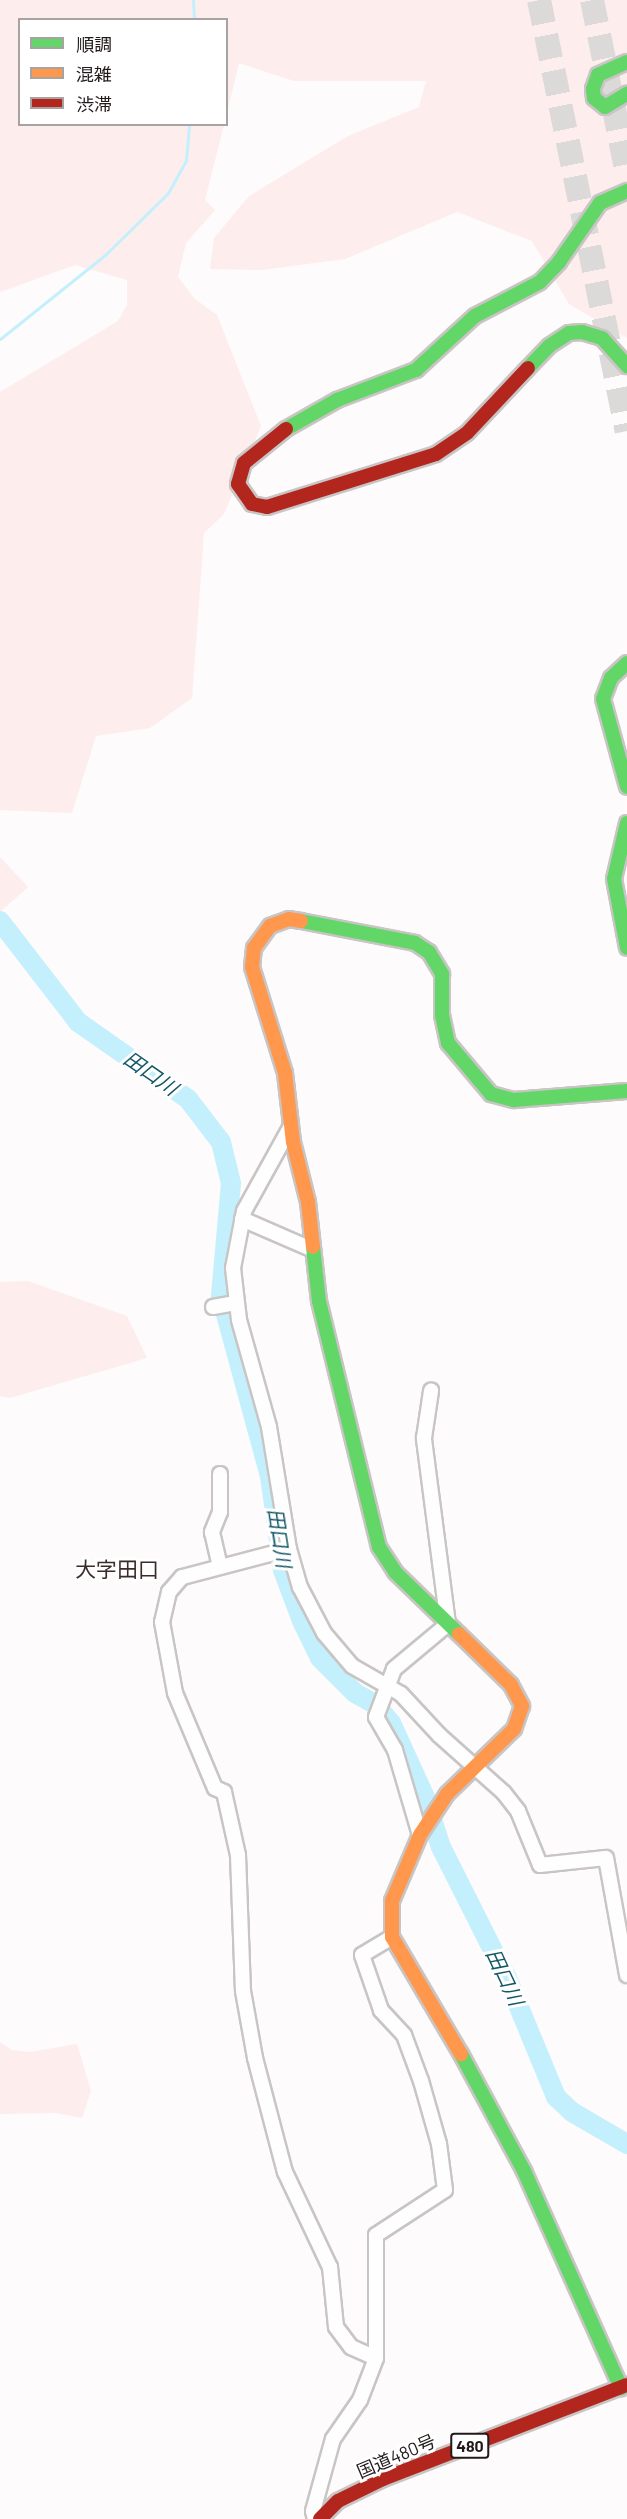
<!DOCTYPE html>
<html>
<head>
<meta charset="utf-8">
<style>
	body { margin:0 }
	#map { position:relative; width:627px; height:2519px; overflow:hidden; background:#fdfbfb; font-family:Barlow,"Noto Sans JP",sans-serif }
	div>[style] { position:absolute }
	.green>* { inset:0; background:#feeded }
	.stream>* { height:3px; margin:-1.5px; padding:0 1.5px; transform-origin:1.5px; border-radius:1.5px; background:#c4f0fd }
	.river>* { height:20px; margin:-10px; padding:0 10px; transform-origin:10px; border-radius:10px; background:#c4f0fd }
	.highway-tunnel>* { height:24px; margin-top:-12px; transform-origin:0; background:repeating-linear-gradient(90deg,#dcd9d9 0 24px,transparent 0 36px) }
	.roads { filter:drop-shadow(2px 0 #c9c5c5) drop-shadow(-2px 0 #c9c5c5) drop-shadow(0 2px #c9c5c5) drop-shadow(0 -2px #c9c5c5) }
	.street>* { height:14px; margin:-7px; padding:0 7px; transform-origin:7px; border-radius:7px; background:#fffefe }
	.fast>* { height:14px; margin:-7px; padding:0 7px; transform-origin:7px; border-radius:7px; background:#63d668 }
	.slow>* { height:14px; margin:-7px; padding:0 7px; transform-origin:7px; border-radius:7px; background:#ff974d }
	.jam>* { height:14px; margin:-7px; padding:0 7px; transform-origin:7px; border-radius:7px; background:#b3261e }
	span { translate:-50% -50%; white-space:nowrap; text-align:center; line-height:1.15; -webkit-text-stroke:6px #fff; paint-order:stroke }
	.shield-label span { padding:2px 4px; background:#fff; border:2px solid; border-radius:4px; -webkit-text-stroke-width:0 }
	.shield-label { font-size:16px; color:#221a1a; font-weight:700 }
	.street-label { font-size:18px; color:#221a1a }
	.water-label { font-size:20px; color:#135867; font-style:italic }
	.quarter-label { font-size:21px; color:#3b2b2b }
	.legend { position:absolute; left:18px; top:18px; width:210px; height:108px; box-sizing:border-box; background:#fff; border:2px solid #a7a3a3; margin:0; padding:8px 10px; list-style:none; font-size:18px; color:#221a1a }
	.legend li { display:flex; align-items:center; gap:12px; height:30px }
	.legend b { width:30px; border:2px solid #a7a3a3 }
</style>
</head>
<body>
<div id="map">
	<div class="green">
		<div style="clip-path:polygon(0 0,627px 0,627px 338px,569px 304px,532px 241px,457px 212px,345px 259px,262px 270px,210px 269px,214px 238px,249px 196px,348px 136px,419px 107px,426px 81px,294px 81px,239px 63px,227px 113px,226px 20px,20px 20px,20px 124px,224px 125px,205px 200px,215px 210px,186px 243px,178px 277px,195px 299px,217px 315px,261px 426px,224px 514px,204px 533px,192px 698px,150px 728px,96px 736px,72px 813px,0 810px,0 392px,118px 321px,127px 305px,127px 280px,75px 265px,0 292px)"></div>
		<div style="clip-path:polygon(0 857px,28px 887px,0 912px)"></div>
		<div style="clip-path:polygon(28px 1281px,127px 1316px,147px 1358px,10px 1398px,0 1396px,0 1282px)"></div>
		<div style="clip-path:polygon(0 2042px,12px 2050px,30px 2052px,77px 2044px,91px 2091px,82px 2118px,56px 2113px,0 2114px)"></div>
	</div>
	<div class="stream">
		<div style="left:193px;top:0;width:20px;rotate:87deg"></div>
		<div style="left:0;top:339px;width:136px;rotate:-38.7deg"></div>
		<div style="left:106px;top:254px;width:87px;rotate:-44.5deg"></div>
		<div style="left:168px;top:193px;width:38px;rotate:-61deg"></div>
		<div style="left:186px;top:160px;width:36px;rotate:-85deg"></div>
	</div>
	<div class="river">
		<div style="left:0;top:921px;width:128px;rotate:52.3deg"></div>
		<div style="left:78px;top:1022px;width:134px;rotate:35deg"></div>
		<div style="left:188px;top:1099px;width:54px;rotate:52.5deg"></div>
		<div style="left:221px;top:1142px;width:42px;rotate:76.3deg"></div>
		<div style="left:231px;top:1183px;width:113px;rotate:95.1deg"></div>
		<div style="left:221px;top:1296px;width:187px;rotate:74.8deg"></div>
		<div style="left:270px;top:1476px;width:95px;rotate:82.1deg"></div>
		<div style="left:283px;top:1570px;width:54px;rotate:69.6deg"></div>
		<div style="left:302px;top:1621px;width:41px;rotate:64.1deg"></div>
		<div style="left:320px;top:1658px;width:49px;rotate:45deg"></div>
		<div style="left:355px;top:1693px;width:23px;rotate:29deg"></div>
		<div style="left:375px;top:1704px;width:25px;rotate:50deg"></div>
		<div style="left:391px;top:1723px;width:79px;rotate:65.4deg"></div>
		<div style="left:424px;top:1795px;width:55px;rotate:71.9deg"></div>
		<div style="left:441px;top:1847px;width:147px;rotate:63.3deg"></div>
		<div style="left:507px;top:1978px;width:129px;rotate:67.6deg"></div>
		<div style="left:556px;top:2097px;width:22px;rotate:43deg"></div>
		<div style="left:572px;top:2112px;width:64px;rotate:30.2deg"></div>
	</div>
	<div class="highway-tunnel">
		<div style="left:539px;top:0;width:440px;rotate:78.5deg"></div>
		<div style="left:592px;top:0;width:177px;rotate:78.6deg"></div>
	</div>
	<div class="roads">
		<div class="street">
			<div style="left:291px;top:1126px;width:97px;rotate:118.9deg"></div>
			<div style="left:244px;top:1211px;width:58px;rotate:100.9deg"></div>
			<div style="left:233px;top:1268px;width:52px;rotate:83.4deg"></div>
			<div style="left:239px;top:1320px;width:111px;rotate:74.3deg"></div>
			<div style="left:269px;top:1427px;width:124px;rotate:80.7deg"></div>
			<div style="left:289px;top:1549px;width:40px;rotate:74deg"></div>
			<div style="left:300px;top:1587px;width:52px;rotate:62.4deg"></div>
			<div style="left:324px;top:1633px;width:43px;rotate:49.7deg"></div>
			<div style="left:352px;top:1666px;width:56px;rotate:29.7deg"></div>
			<div style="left:401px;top:1694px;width:56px;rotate:47.2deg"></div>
			<div style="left:439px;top:1735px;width:87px;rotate:41.7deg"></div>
			<div style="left:504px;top:1793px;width:23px;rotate:52deg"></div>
			<div style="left:518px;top:1811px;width:58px;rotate:67.8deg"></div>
			<div style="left:540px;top:1865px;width:66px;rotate:-6.1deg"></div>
			<div style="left:606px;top:1858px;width:119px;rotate:79.8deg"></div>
			<div style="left:242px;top:1219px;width:75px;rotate:23.5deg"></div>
			<div style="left:213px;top:1307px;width:23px;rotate:-10deg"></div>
			<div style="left:220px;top:1474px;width:38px;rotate:90deg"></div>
			<div style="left:220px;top:1512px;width:22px;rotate:112deg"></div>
			<div style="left:212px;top:1532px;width:35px;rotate:77deg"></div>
			<div style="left:289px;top:1549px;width:111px;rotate:165.3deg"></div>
			<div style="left:182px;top:1577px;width:20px;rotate:131deg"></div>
			<div style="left:169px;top:1592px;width:31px;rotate:103deg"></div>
			<div style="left:162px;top:1622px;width:72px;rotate:79.6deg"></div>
			<div style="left:175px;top:1693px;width:103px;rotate:67.2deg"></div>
			<div style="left:215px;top:1788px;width:10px;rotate:24deg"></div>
			<div style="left:224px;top:1792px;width:65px;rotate:77.5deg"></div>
			<div style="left:238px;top:1855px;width:136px;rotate:87.9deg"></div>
			<div style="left:243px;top:1991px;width:68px;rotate:79.8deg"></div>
			<div style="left:255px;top:2058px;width:118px;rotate:75.3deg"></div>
			<div style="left:285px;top:2172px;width:105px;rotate:64.7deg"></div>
			<div style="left:330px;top:2267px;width:60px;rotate:84.3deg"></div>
			<div style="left:336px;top:2327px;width:25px;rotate:53deg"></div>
			<div style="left:351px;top:2347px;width:27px;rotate:24deg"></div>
			<div style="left:420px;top:1835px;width:89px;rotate:-106.4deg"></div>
			<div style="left:395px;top:1750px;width:38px;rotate:-120deg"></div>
			<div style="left:376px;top:1717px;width:51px;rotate:-69.4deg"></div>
			<div style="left:394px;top:1669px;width:70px;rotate:-39.8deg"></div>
			<div style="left:448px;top:1624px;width:188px;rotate:-97.4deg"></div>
			<div style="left:424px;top:1438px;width:48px;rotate:-81.5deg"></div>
			<div style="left:315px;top:2519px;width:8px;rotate:-104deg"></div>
			<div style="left:313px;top:2511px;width:75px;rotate:-74.5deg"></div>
			<div style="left:333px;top:2439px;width:47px;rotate:-55.3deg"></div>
			<div style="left:360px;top:2400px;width:45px;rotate:-69.1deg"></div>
			<div style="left:376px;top:2358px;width:123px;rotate:-90deg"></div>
			<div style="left:376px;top:2235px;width:82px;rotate:-33.1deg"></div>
			<div style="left:445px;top:2190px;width:46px;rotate:-97.4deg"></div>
			<div style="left:439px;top:2144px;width:66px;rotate:-105.9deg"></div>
			<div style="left:421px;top:2081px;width:49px;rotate:-110.3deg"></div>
			<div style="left:404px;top:2035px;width:34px;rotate:-133deg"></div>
			<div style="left:381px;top:2010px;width:58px;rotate:-109.1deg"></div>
			<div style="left:362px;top:1955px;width:35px;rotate:-31deg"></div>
		</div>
		<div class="fast">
			<div style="left:627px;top:62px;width:32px;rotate:156deg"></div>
			<div style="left:598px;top:75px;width:15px;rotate:110deg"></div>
			<div style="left:593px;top:89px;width:9px;rotate:84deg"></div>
			<div style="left:594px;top:98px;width:14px;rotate:39deg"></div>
			<div style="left:605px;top:107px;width:26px;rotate:-31deg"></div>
			<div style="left:528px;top:368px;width:30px;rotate:-46deg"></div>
			<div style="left:549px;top:346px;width:24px;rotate:-33deg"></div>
			<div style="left:569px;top:333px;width:13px;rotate:-4deg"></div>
			<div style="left:582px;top:332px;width:21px;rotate:17deg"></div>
			<div style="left:602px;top:338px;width:38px;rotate:48deg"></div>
			<div style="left:286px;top:429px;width:59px;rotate:-29.6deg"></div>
			<div style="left:337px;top:400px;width:85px;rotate:-20.8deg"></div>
			<div style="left:416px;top:370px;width:80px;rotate:-42.5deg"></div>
			<div style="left:475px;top:316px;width:73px;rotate:-27.6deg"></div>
			<div style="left:540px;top:282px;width:28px;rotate:-46deg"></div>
			<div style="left:559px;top:262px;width:72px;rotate:-55.2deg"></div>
			<div style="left:600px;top:203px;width:30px;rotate:-24deg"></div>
			<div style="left:627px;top:663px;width:22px;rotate:137deg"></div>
			<div style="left:611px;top:678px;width:22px;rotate:111deg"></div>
			<div style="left:603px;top:699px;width:91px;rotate:74.7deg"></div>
			<div style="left:627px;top:823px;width:57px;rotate:103.1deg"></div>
			<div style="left:614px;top:879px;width:70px;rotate:79.3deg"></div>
			<div style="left:301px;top:921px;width:116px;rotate:10.9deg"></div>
			<div style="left:415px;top:943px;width:17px;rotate:33deg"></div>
			<div style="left:429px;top:952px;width:26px;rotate:59deg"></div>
			<div style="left:442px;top:974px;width:41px;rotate:90deg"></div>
			<div style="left:442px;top:1015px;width:29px;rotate:78deg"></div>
			<div style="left:448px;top:1043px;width:67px;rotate:49.9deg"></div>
			<div style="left:491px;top:1094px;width:24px;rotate:15deg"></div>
			<div style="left:514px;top:1100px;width:113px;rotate:-4.6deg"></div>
			<div style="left:313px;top:1247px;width:54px;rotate:83.7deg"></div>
			<div style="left:319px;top:1301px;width:253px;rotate:76.3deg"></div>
			<div style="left:379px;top:1547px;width:30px;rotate:57deg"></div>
			<div style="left:395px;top:1572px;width:89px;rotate:44.1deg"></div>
			<div style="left:461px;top:2054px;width:133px;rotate:61.7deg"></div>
			<div style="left:524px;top:2171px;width:238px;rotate:65.9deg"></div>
		</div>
		<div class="slow">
			<div style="left:301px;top:921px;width:12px;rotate:-171deg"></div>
			<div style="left:289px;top:919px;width:20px;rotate:160deg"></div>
			<div style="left:270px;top:926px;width:27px;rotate:126deg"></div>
			<div style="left:254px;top:948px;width:19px;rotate:96deg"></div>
			<div style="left:252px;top:967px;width:111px;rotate:72.7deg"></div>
			<div style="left:285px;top:1073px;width:69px;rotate:83.4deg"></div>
			<div style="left:293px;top:1142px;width:62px;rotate:76deg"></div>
			<div style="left:308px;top:1202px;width:45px;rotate:83.7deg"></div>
			<div style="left:459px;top:1634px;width:73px;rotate:44.4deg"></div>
			<div style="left:511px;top:1685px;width:24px;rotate:62deg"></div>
			<div style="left:522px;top:1706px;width:24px;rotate:109deg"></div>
			<div style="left:514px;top:1729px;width:93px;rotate:135.9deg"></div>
			<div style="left:447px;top:1794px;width:49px;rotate:123.4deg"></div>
			<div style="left:420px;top:1835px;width:72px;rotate:113deg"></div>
			<div style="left:392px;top:1901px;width:36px;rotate:90deg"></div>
			<div style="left:392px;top:1937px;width:136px;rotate:59.5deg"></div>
		</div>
		<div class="jam">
			<div style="left:286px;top:429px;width:54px;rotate:141deg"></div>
			<div style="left:244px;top:463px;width:22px;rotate:106deg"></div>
			<div style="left:238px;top:484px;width:24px;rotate:55deg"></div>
			<div style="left:252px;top:504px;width:15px;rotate:11deg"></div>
			<div style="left:267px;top:507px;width:177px;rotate:-17.4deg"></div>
			<div style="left:436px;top:454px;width:37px;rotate:-34deg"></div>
			<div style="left:467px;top:433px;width:89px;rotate:-46.8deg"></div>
			<div style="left:320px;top:2519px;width:25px;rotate:-45deg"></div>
			<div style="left:338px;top:2501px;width:50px;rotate:-26.1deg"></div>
			<div style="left:383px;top:2479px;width:261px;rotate:-21.1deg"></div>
		</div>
	</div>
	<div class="shield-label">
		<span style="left:470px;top:2446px">480</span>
	</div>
	<div class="street-label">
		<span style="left:396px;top:2456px;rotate:-23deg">国道480号</span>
	</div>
	<div class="water-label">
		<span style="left:151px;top:1073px;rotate:35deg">田口川</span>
		<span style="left:280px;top:1538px;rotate:81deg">田口川</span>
		<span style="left:505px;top:1977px;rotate:65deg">田口川</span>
	</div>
	<div class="quarter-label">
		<span style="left:117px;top:1569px">大字田口</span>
	</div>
	<ul class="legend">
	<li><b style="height:8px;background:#63d668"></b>順調</li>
	<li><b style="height:8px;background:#ff974d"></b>混雑</li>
	<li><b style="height:8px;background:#b3261e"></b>渋滞</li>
	</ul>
</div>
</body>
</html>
